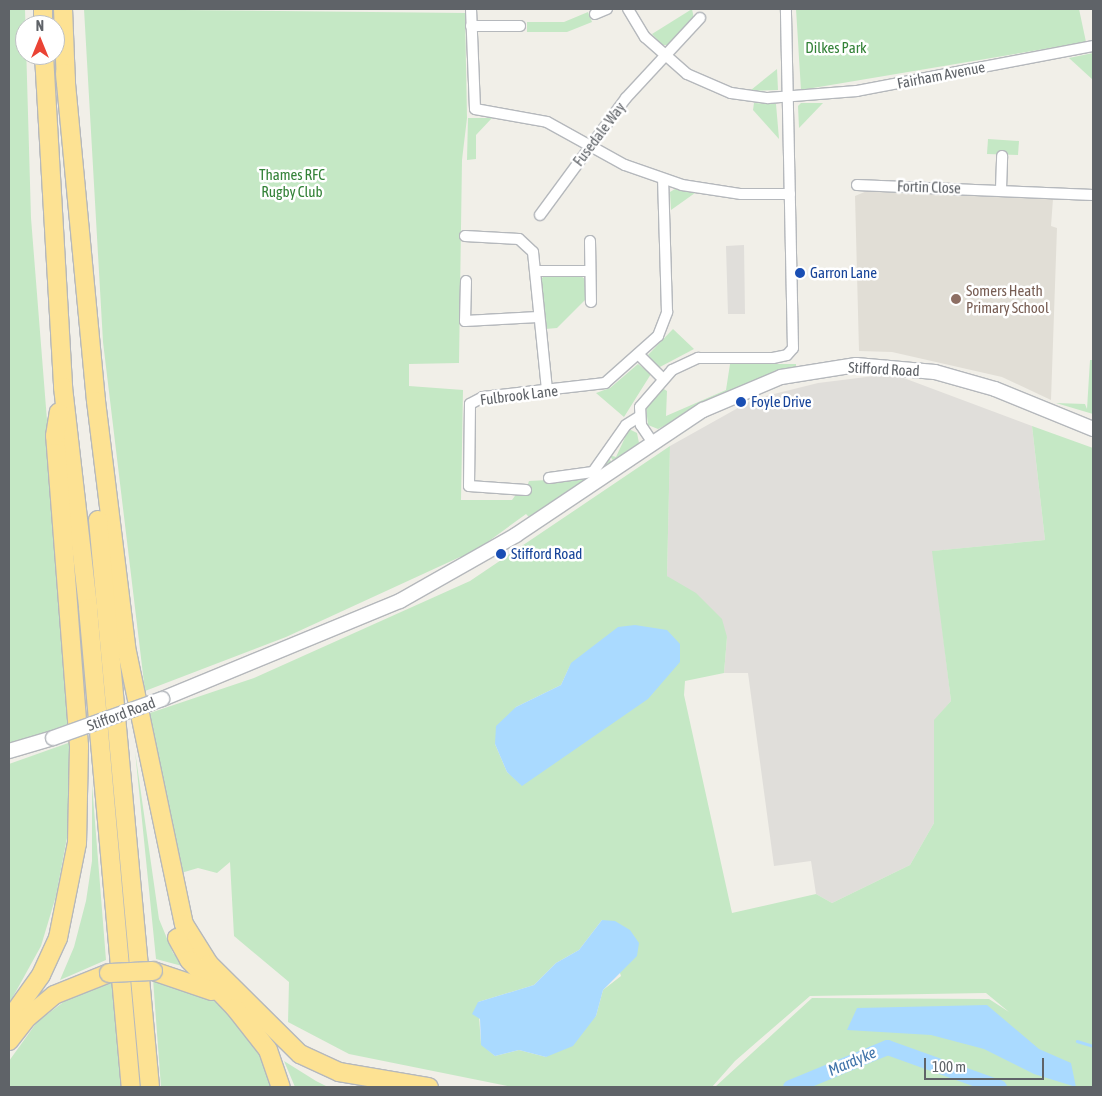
<!DOCTYPE html>
<html>
<head>
<meta charset="utf-8">
<style>
	body { margin:0 }
	#map { position:relative; width:1102px; height:1096px; overflow:hidden; background:#f1efe8; font-family:"Asap Condensed",sans-serif }
	div>[style] { position:absolute }
	.industrial>* { inset:0; background:#e0deda }
	.education>* { inset:0; background:#e1ded6 }
	.green>* { inset:0; background:#c5e8c5 }
	.water>* { inset:0; background:#aadaff }
	.stream>* { height:2.5px; margin:-1.25px; padding:0 1.25px; transform-origin:1.25px; border-radius:1.25px; background:#aadaff }
	.river>* { height:15px; margin:-7.5px; padding:0 7.5px; transform-origin:7.5px; border-radius:7.5px; background:#aadaff }
	.roads { filter:drop-shadow(1px 0 #b5b8bc) drop-shadow(-1px 0 #b5b8bc) drop-shadow(0 1px #b5b8bc) drop-shadow(0 -1px #b5b8bc) }
	.street>* { height:10px; margin:-5px; padding:0 5px; transform-origin:5px; border-radius:5px; background:#fff }
	.secondary>* { height:14px; margin:-7px; padding:0 7px; transform-origin:7px; border-radius:7px; background:#fff }
	.highway>* { height:18px; margin:-9px; padding:0 9px; transform-origin:9px; border-radius:9px; background:#fde293 }
	.bridges { filter:drop-shadow(1px 0 #b6babf) drop-shadow(-1px 0 #b6babf) drop-shadow(0 1px #b6babf) drop-shadow(0 -1px #b6babf) }
	.secondary-bridge>* { height:14px; margin:-7px; padding:0 7px; transform-origin:7px; border-radius:7px; background:#fff }
	.highway-bridge>* { height:18px; margin:-9px; padding:0 9px; transform-origin:9px; border-radius:9px; background:#fde293 }
	.dots>* { width:14px; height:14px; translate:-50% -50%; box-sizing:border-box; border:2px solid #fff; border-radius:50% }
	span { translate:-50% -50%; white-space:nowrap; text-align:center; line-height:1.15; -webkit-text-stroke:5px #fff; paint-order:stroke }
	.park-label { font-size:15px; color:#348238 }
	.street-label { font-size:15px; color:#5f6368 }
	.transit-label { font-size:15px; color:#164399 }
	.left { translate:0 -50%; text-align:left }
	.education-label { font-size:15px; color:#785e54 }
	.water-label { font-size:16px; color:#4174aa; font-style:italic }
	.frame { position:absolute; inset:0; border:10px solid #5f6368; pointer-events:none }
	.north { position:absolute; left:15px; top:15px; width:50px; height:50px; box-sizing:border-box; background:#fff; border:1px solid #bfc1c3; border-radius:50%; rotate:0deg; font-size:14px; font-weight:700; line-height:20px; text-align:center; color:#5f6368 }
	.north::after { content:''; display:block; margin:auto; width:18px; height:22px; background:#ea4335; clip-path:polygon(50% 0,100% 100%,50% 72%,0 100%) }
	.scale { position:absolute; left:924px; top:1058px; width:120px; height:22px; box-sizing:border-box; border:2px solid #5f6368; border-top:0; padding-left:6px; font-size:15px; line-height:18px; white-space:nowrap; color:#5f6368; -webkit-text-stroke:4px #fff; paint-order:stroke }
</style>
</head>
<body>
<div id="map">
	<div class="industrial">
		<div style="clip-path:polygon(744px 245px,745px 314px,728px 314px,726px 246px)"></div>
		<div style="clip-path:polygon(874px 376px,901px 377px,1032px 426px,1045px 540px,933px 551px,951px 701px,934px 721px,934px 823px,910px 865px,832px 903px,816px 894px,811px 861px,774px 866px,748px 673px,724px 673px,727px 637px,667px 576px,670px 446px,754px 399px,818px 383px)"></div>
	</div>
	<div class="education">
		<div style="clip-path:polygon(867px 191px,1053px 199px,1051px 226px,1057px 228px,1051px 400px,1002px 377px,892px 352px,859px 351px,855px 196px)"></div>
	</div>
	<div class="green">
		<div style="clip-path:polygon(9px 9px,25px 9px,31px 218px,71px 724px,9px 746px)"></div>
		<div style="clip-path:polygon(84px 9px,465px 13px,467px 118px,462px 160px,459px 363px,409px 364px,409px 386px,463px 390px,461px 500px,512px 500px,517px 493px,525px 493px,529px 481px,585px 478px,608px 457px,613px 464px,529px 517px,526px 514px,460px 562px,460px 557px,286px 637px,145px 691px,103px 342px)"></div>
		<div style="clip-path:polygon(692px 9px,694px 19px,670px 45px,662px 45px,652px 34px)"></div>
		<div style="clip-path:polygon(796px 9px,1079px 9px,1086px 42px,801px 90px)"></div>
		<div style="clip-path:polygon(588px 12px,592px 22px,567px 32px,527px 32px,527px 22px,564px 22px)"></div>
		<div style="clip-path:polygon(1093px 53px,1093px 80px,1069px 58px)"></div>
		<div style="clip-path:polygon(777px 69px,778px 90px,752px 91px,751px 90px)"></div>
		<div style="clip-path:polygon(754px 103px,776px 104px,779px 139px,753px 110px)"></div>
		<div style="clip-path:polygon(801px 103px,823px 103px,799px 128px,798px 106px)"></div>
		<div style="clip-path:polygon(468px 118px,492px 118px,476px 135px,476px 159px,467px 160px)"></div>
		<div style="clip-path:polygon(988px 139px,1019px 141px,1018px 155px,987px 154px)"></div>
		<div style="clip-path:polygon(675px 189px,695px 193px,671px 210px,670px 192px)"></div>
		<div style="clip-path:polygon(544px 276px,581px 276px,586px 280px,585px 300px,557px 328px,545px 329px,540px 280px)"></div>
		<div style="clip-path:polygon(673px 329px,694px 349px,658px 368px,648px 355px)"></div>
		<div style="clip-path:polygon(1090px 360px,1093px 360px,1093px 414px,1056px 403px,1085px 404px,1087px 409px)"></div>
		<div style="clip-path:polygon(638px 364px,651px 374px,624px 417px,596px 393px,610px 388px)"></div>
		<div style="clip-path:polygon(730px 364px,796px 364px,796px 369px,746px 384px,658px 429px,648px 425px,646px 407px,659px 386px,667px 391px,666px 416px,726px 390px)"></div>
		<div style="clip-path:polygon(evenodd,1032px 426px,1093px 448px,1093px 1087px,715px 1087px,812px 998px,989px 999px,1009px 1012px,986px 993px,810px 996px,735px 1061px,712px 1087px,512px 1087px,349px 1054px,288px 1022px,289px 982px,234px 936px,230px 862px,217px 873px,198px 868px,181px 873px,144px 715px,254px 678px,470px 581px,670px 446px,667px 576px,696px 593px,722px 619px,727px 637px,724px 673px,685px 681px,684px 695px,732px 913px,816px 894px,832px 903px,910px 865px,934px 823px,934px 720px,951px 701px,932px 551px,1045px 540px,1032px 426px,571px 663px,522px 785px,507px 772px,495px 744px,516px 707px,561px 685px,571px 663px,1032px 426px,602px 920px,621px 976px,603px 990px,596px 1016px,546px 1057px,519px 1050px,495px 1056px,481px 1044px,478px 1002px,534px 985px,556px 963px,579px 950px,602px 920px)"></div>
		<div style="clip-path:polygon(629px 429px,637px 433px,639px 443px,615px 463px,609px 455px,616px 457px)"></div>
		<div style="clip-path:polygon(71px 742px,70px 822px,56px 896px,41px 946px,9px 1004px,9px 764px)"></div>
		<div style="clip-path:polygon(135px 751px,159px 919px,173px 953px,186px 967px,156px 959px)"></div>
		<div style="clip-path:polygon(92px 784px,106px 960px,60px 980px,74px 947px,86px 901px,92px 861px)"></div>
		<div style="clip-path:polygon(153px 979px,203px 993px,233px 1015px,263px 1056px,274px 1087px,161px 1087px)"></div>
		<div style="clip-path:polygon(113px 981px,121px 1087px,9px 1087px,9px 1061px,37px 1022px,70px 997px)"></div>
		<div style="clip-path:polygon(284px 1061px,316px 1081px,328px 1087px,295px 1087px)"></div>
	</div>
	<div class="water">
		<div style="clip-path:polygon(635px 625px,667px 630px,680px 644px,680px 662px,648px 699px,522px 786px,507px 772px,495px 744px,496px 726px,516px 707px,561px 685px,571px 663px,618px 627px)"></div>
		<div style="clip-path:polygon(602px 920px,615px 921px,630px 930px,639px 943px,637px 956px,603px 990px,596px 1016px,573px 1046px,546px 1057px,519px 1050px,495px 1056px,481px 1045px,480px 1019px,472px 1014px,478px 1002px,534px 985px,556px 963px,579px 950px)"></div>
		<div style="clip-path:polygon(987px 1005px,1039px 1049px,1071px 1063px,1076px 1087px,1034px 1074px,984px 1049px,931px 1035px,847px 1030px,857px 1008px)"></div>
	</div>
	<div class="stream">
		<div style="left:1077px;top:1041px;width:17px;rotate:17deg"></div>
	</div>
	<div class="river">
		<div style="left:790px;top:1087px;width:105px;rotate:-22.4deg"></div>
		<div style="left:887px;top:1047px;width:119px;rotate:19.7deg"></div>
	</div>
	<div class="roads">
		<div class="street">
			<div style="left:471px;top:9px;width:100px;rotate:87.7deg"></div>
			<div style="left:475px;top:109px;width:73px;rotate:10.2deg"></div>
			<div style="left:547px;top:122px;width:89px;rotate:28.9deg"></div>
			<div style="left:625px;top:165px;width:60px;rotate:19.3deg"></div>
			<div style="left:682px;top:185px;width:60px;rotate:8.7deg"></div>
			<div style="left:741px;top:194px;width:49px"></div>
			<div style="left:628px;top:9px;width:33px;rotate:59deg"></div>
			<div style="left:645px;top:37px;width:56px;rotate:41.4deg"></div>
			<div style="left:687px;top:74px;width:48px;rotate:23.4deg"></div>
			<div style="left:731px;top:93px;width:37px;rotate:8deg"></div>
			<div style="left:768px;top:98px;width:89px;rotate:-4.5deg"></div>
			<div style="left:857px;top:91px;width:240px;rotate:-10.8deg"></div>
			<div style="left:595px;top:14px;width:13px;rotate:-23deg"></div>
			<div style="left:471px;top:26px;width:49px"></div>
			<div style="left:857px;top:185px;width:236px;rotate:2.4deg"></div>
			<div style="left:1001px;top:189px;width:33px;rotate:-88deg"></div>
			<div style="left:540px;top:215px;width:145px;rotate:-53.7deg"></div>
			<div style="left:626px;top:98px;width:109px;rotate:-47.2deg"></div>
			<div style="left:465px;top:236px;width:54px;rotate:3.2deg"></div>
			<div style="left:519px;top:239px;width:19px;rotate:43deg"></div>
			<div style="left:533px;top:252px;width:140px;rotate:84.2deg"></div>
			<div style="left:590px;top:241px;width:61px;rotate:89.1deg"></div>
			<div style="left:536px;top:271px;width:54px"></div>
			<div style="left:466px;top:281px;width:40px;rotate:91.4deg"></div>
			<div style="left:465px;top:321px;width:73px;rotate:-3.1deg"></div>
			<div style="left:639px;top:355px;width:33px;rotate:45deg"></div>
			<div style="left:653px;top:443px;width:22px;rotate:-124deg"></div>
			<div style="left:641px;top:425px;width:18px;rotate:-93deg"></div>
			<div style="left:640px;top:407px;width:49px;rotate:-49.1deg"></div>
			<div style="left:672px;top:370px;width:29px;rotate:-25deg"></div>
			<div style="left:698px;top:358px;width:75px"></div>
			<div style="left:773px;top:358px;width:14px;rotate:-12deg"></div>
			<div style="left:787px;top:355px;width:9px;rotate:-49deg"></div>
			<div style="left:793px;top:348px;width:339px;rotate:-91.2deg"></div>
			<div style="left:549px;top:478px;width:44px;rotate:-7.8deg"></div>
			<div style="left:593px;top:472px;width:57px;rotate:-54.9deg"></div>
			<div style="left:626px;top:425px;width:15px;rotate:-32deg"></div>
			<div style="left:526px;top:490px;width:57px;rotate:-176deg"></div>
			<div style="left:469px;top:486px;width:82px;rotate:-89.3deg"></div>
			<div style="left:470px;top:404px;width:15px;rotate:-28deg"></div>
			<div style="left:483px;top:397px;width:123px;rotate:-6.5deg"></div>
			<div style="left:605px;top:383px;width:71px;rotate:-41.6deg"></div>
			<div style="left:658px;top:336px;width:26px;rotate:-69deg"></div>
			<div style="left:667px;top:312px;width:133px;rotate:-91.7deg"></div>
		</div>
		<div class="secondary">
			<div style="left:162px;top:699px;width:257px;rotate:-22.4deg"></div>
			<div style="left:400px;top:601px;width:133px;rotate:-29.6deg"></div>
			<div style="left:516px;top:535px;width:225px;rotate:-33.8deg"></div>
			<div style="left:703px;top:410px;width:85px;rotate:-22.9deg"></div>
			<div style="left:781px;top:377px;width:76px;rotate:-9.1deg"></div>
			<div style="left:856px;top:365px;width:79px;rotate:5.1deg"></div>
			<div style="left:935px;top:372px;width:62px;rotate:15.8deg"></div>
			<div style="left:995px;top:389px;width:106px;rotate:22.2deg"></div>
			<div style="left:9px;top:751px;width:46px;rotate:-16.5deg"></div>
		</div>
		<div class="highway">
			<div style="left:43px;top:9px;width:16px;rotate:90deg"></div>
			<div style="left:63px;top:9px;width:74px;rotate:87.7deg"></div>
			<div style="left:44px;top:55px;width:333px;rotate:86.7deg"></div>
			<div style="left:63px;top:387px;width:222px;rotate:83.5deg"></div>
			<div style="left:88px;top:608px;width:481px;rotate:84.9deg"></div>
			<div style="left:65px;top:73px;width:329px;rotate:84.6deg"></div>
			<div style="left:96px;top:401px;width:248px;rotate:83deg"></div>
			<div style="left:126px;top:647px;width:283px;rotate:78.2deg"></div>
			<div style="left:184px;top:924px;width:47px;rotate:58deg"></div>
			<div style="left:209px;top:964px;width:128px;rotate:44.7deg"></div>
			<div style="left:300px;top:1054px;width:43px;rotate:24.8deg"></div>
			<div style="left:339px;top:1072px;width:91px;rotate:9.5deg"></div>
			<div style="left:98px;top:520px;width:569px;rotate:84.76deg"></div>
			<div style="left:177px;top:938px;width:25px;rotate:61deg"></div>
			<div style="left:189px;top:960px;width:69px;rotate:46.2deg"></div>
			<div style="left:153px;top:971px;width:62px;rotate:18.7deg"></div>
			<div style="left:235px;top:1008px;width:53px;rotate:51.8deg"></div>
			<div style="left:268px;top:1050px;width:39px;rotate:71deg"></div>
			<div style="left:9px;top:1020px;width:55px;rotate:-54.6deg"></div>
			<div style="left:41px;top:975px;width:41px;rotate:-65.3deg"></div>
			<div style="left:58px;top:938px;width:97px;rotate:-78.7deg"></div>
			<div style="left:77px;top:843px;width:97px;rotate:-88.8deg"></div>
			<div style="left:79px;top:746px;width:311px;rotate:-94.4deg"></div>
			<div style="left:55px;top:436px;width:24px;rotate:-81deg"></div>
			<div style="left:9px;top:1041px;width:31px;rotate:-52deg"></div>
			<div style="left:28px;top:1017px;width:34px;rotate:-40deg"></div>
			<div style="left:54px;top:995px;width:59px;rotate:-21.8deg"></div>
		</div>
	</div>
	<div class="bridges">
		<div class="secondary-bridge">
			<div style="left:53px;top:738px;width:116px;rotate:-19.7deg"></div>
		</div>
		<div class="highway-bridge">
			<div style="left:109px;top:973px;width:44px;rotate:-2.6deg"></div>
		</div>
	</div>
	<div class="dots">
		<div style="left:800px;top:273px;background:#1a4fb4"></div>
		<div style="left:956px;top:299px;background:#8d6e63"></div>
		<div style="left:741px;top:402px;background:#1a4fb4"></div>
		<div style="left:501px;top:554px;background:#1a4fb4"></div>
	</div>
	<div class="park-label">
		<span style="left:836px;top:48px">Dilkes Park</span>
		<span style="left:292px;top:183px">Thames RFC<br>Rugby Club</span>
	</div>
	<div class="street-label">
		<span style="left:941px;top:75px;rotate:-11deg">Fairham Avenue</span>
		<span style="left:599px;top:134px;rotate:-53deg">Fusedale Way</span>
		<span style="left:929px;top:187px;rotate:2deg">Fortin Close</span>
		<span style="left:884px;top:369px;rotate:3deg">Stifford Road</span>
		<span style="left:519px;top:395px;rotate:-7deg">Fulbrook Lane</span>
		<span style="left:121px;top:714px;rotate:-20deg">Stifford Road</span>
	</div>
	<div class="transit-label">
		<span class="left" style="left:810px;top:273px">Garron Lane</span>
		<span class="left" style="left:751px;top:402px">Foyle Drive</span>
		<span class="left" style="left:511px;top:554px">Stifford Road</span>
	</div>
	<div class="education-label">
		<span class="left" style="left:966px;top:299px">Somers Heath<br>Primary School</span>
	</div>
	<div class="water-label">
		<span style="left:852px;top:1061px;rotate:-23deg">Mardyke</span>
	</div>
	<div class="frame"></div>
	<div class="north">N</div>
	<div class="scale">100 m</div>
</div>
</body>
</html>
